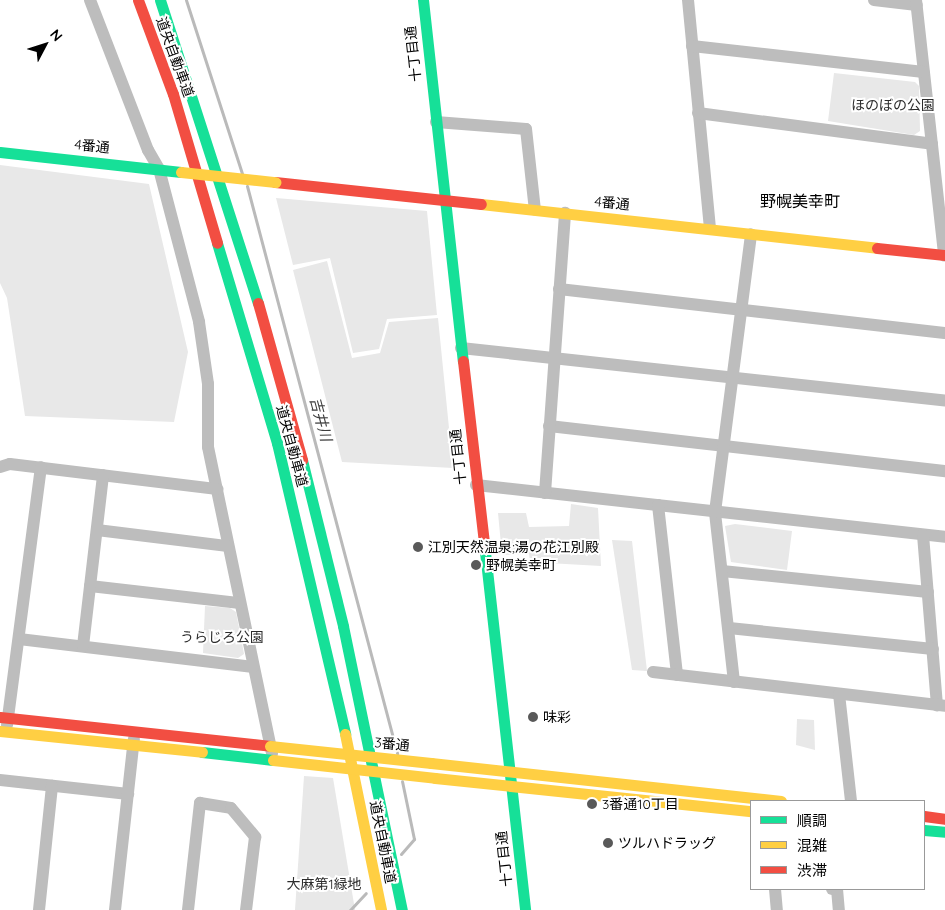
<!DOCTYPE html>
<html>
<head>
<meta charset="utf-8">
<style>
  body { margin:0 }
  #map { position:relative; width:945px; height:910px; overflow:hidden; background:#fff; font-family:Quicksand,"Noto Sans JP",sans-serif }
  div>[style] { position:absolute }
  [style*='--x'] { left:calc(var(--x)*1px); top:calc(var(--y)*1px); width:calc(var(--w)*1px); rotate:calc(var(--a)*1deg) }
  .green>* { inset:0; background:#e8e8e8 }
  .stream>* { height:3px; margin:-1.5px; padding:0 1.5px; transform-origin:1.5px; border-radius:1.5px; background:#bababa }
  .street>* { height:12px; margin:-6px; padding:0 6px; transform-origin:6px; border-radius:6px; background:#bdbdbd }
  .fast>* { height:11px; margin:-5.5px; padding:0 5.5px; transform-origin:5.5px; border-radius:5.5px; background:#16e098 }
  .slow>* { height:11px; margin:-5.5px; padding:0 5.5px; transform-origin:5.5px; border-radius:5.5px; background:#ffcf43 }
  .jam>* { height:11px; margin:-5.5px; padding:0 5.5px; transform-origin:5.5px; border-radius:5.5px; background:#f24e42 }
  .slow-bridge>* { height:11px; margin:-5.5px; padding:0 5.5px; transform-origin:5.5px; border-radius:5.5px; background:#ffcf43 }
  .dots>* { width:14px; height:14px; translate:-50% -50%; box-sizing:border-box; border:2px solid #fff; border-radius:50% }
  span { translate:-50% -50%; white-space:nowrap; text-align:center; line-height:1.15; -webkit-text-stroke:4px #fff; paint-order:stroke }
  .street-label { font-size:14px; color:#000 }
  .park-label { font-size:14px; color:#2c2c2c }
  .poi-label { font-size:14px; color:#000 }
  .left { translate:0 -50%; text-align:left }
  .water-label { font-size:15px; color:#3d3d3d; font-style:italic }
  .quarter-label { font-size:16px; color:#000 }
  .legend { position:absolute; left:750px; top:800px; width:175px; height:90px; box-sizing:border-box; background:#fff; border:1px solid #999; margin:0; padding:6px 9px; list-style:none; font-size:15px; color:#000 }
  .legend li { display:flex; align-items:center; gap:10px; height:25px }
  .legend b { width:25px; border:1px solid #999 }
  .north { position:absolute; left:20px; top:20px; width:50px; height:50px; -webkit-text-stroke:4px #fff; paint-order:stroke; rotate:50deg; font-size:14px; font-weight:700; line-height:20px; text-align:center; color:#000 }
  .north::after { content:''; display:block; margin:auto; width:18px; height:22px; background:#000; clip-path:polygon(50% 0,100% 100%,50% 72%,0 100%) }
</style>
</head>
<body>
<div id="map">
  <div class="green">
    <div style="clip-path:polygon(834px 73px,915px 82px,919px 86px,920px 131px,914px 135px,828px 121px)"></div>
    <div style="clip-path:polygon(0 165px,149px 184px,188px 352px,174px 422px,25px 416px,7px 298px,0 283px)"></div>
    <div style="clip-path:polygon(276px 198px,427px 211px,437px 315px,387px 319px,379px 349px,353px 353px,330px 258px,293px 265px)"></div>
    <div style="clip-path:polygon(327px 261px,352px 358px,380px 353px,389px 322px,438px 318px,453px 468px,342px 462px,293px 270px)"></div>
    <div style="clip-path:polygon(571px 504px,598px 508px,601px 566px,530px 562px,529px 554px,502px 555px,498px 513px,526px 513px,529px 527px,569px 526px)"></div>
    <div style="clip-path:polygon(735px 524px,792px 531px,787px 570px,731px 562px,725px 526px)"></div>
    <div style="clip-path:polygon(612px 540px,632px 541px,647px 671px,632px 670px)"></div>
    <div style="clip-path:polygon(205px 606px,230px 608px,236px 612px,244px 654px,238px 658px,203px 653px)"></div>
    <div style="clip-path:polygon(797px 719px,814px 720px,815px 750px,796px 745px)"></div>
    <div style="clip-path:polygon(304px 776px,333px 778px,355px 910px,295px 910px)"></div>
  </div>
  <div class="stream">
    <div style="--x:186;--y:0;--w:182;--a:72.1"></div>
    <div style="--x:247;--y:186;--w:587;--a:75.18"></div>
    <div style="--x:401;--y:854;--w:20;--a:-49"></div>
    <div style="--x:414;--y:839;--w:59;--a:-101.7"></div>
    <div style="--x:350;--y:910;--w:23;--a:-47"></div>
  </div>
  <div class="street">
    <div style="--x:90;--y:0;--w:161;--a:68.9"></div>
    <div style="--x:148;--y:150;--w:22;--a:60"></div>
    <div style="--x:159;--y:169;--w:158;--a:75.3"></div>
    <div style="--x:199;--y:322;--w:63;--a:81.7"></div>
    <div style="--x:208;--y:384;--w:63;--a:90"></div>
    <div style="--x:208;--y:447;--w:313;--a:78.2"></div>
    <div style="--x:688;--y:0;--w:230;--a:84.5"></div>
    <div style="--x:874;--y:0;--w:43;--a:6.6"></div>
    <div style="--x:916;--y:0;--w:257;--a:83.7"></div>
    <div style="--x:692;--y:46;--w:233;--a:6.4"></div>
    <div style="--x:698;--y:113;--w:236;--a:7.5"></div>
    <div style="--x:436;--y:122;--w:90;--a:4.4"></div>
    <div style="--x:526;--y:129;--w:81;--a:83.7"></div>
    <div style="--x:559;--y:289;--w:388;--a:6.5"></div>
    <div style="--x:461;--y:348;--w:487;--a:6.2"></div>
    <div style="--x:549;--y:426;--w:399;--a:6.5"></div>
    <div style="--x:0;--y:467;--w:10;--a:-17"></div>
    <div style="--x:10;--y:464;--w:209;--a:6.9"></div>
    <div style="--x:476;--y:485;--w:472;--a:6.3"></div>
    <div style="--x:545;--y:493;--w:281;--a:-85.9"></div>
    <div style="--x:658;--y:505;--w:171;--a:83.6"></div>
    <div style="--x:97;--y:530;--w:132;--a:7"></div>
    <div style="--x:923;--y:535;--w:171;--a:85.3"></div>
    <div style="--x:722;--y:571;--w:207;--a:5.8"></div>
    <div style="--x:90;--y:586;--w:151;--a:6.5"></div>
    <div style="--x:729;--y:628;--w:205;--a:5.9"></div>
    <div style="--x:19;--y:639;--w:236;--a:6.8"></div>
    <div style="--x:83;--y:646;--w:172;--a:-83.3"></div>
    <div style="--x:653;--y:672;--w:294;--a:6.6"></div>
    <div style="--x:734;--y:682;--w:171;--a:-96.4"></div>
    <div style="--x:715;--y:512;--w:280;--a:-82.6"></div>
    <div style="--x:839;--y:694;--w:108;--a:83.6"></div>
    <div style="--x:7;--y:725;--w:260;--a:-82.5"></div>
    <div style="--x:0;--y:780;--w:129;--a:6.2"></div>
    <div style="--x:775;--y:889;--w:21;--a:85"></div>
    <div style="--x:832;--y:889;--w:5;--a:0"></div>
    <div style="--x:837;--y:889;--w:21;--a:85"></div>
    <div style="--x:39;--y:910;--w:125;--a:-84"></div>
    <div style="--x:115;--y:910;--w:172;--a:-83.7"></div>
    <div style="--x:188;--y:910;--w:108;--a:-83.6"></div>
    <div style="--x:200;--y:803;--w:31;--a:9"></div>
    <div style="--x:231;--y:808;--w:38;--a:50"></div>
    <div style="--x:255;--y:837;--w:74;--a:97"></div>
  </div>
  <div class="fast">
    <div style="--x:160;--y:0;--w:318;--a:72.1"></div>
    <div style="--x:423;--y:0;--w:363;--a:83.7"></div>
    <div style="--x:0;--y:152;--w:182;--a:6.3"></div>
    <div style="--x:217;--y:243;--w:209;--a:73.3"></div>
    <div style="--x:277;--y:443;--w:299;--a:76.8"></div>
    <div style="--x:302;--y:460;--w:171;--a:76.1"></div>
    <div style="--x:343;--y:626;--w:290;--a:78.3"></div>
    <div style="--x:484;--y:543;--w:369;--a:83.6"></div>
    <div style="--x:202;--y:752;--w:71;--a:6.4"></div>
    <div style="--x:924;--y:830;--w:21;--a:5"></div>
  </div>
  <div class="slow">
    <div style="--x:481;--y:204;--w:398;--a:6.3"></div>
    <div style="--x:0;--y:731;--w:203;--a:5.9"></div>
    <div style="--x:345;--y:734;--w:180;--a:78.4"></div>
    <div style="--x:431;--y:763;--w:352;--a:6.2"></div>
    <div style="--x:435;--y:778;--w:318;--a:6"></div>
  </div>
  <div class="jam">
    <div style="--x:138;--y:0;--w:100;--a:69.6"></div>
    <div style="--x:173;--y:94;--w:155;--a:73.5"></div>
    <div style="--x:275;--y:182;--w:207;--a:6.1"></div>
    <div style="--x:877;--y:248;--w:68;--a:5.9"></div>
    <div style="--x:258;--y:303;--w:163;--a:74.3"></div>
    <div style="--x:463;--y:361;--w:183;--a:83.4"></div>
    <div style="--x:0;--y:717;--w:272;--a:6.1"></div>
    <div style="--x:924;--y:816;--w:21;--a:8"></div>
  </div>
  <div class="slow-bridge">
    <div style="--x:181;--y:172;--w:95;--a:6.1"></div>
    <div style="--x:270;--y:746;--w:162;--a:6"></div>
    <div style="--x:273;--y:760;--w:163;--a:6.3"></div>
  </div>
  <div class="dots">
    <div style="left:418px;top:547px;background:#595959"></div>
    <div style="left:476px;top:565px;background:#595959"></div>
    <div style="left:533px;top:717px;background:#595959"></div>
    <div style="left:592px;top:804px;background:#595959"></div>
    <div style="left:608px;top:843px;background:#595959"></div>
  </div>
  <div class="street-label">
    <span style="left:413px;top:54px;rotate:-96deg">十丁目通</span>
    <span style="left:175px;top:57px;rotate:70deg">道央自動車道</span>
    <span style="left:92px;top:146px;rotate:6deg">4番通</span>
    <span style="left:612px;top:203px;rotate:6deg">4番通</span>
    <span style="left:292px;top:446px;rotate:75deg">道央自動車道</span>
    <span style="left:458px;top:457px;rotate:-96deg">十丁目通</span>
    <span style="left:392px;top:744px;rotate:6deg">3番通</span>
    <span style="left:383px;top:842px;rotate:79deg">道央自動車道</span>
    <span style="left:504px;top:859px;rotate:-96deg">十丁目通</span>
  </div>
  <div class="park-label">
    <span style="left:893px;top:105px">ほのぼの公園</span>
    <span style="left:222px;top:637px">うらじろ公園</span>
    <span style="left:324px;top:884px">大麻第1緑地</span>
  </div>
  <div class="poi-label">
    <span class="left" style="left:428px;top:547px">江別天然温泉;湯の花江別殿</span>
    <span class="left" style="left:486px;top:565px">野幌美幸町</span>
    <span class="left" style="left:543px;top:717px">味彩</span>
    <span class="left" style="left:602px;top:804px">3番通10丁目</span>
    <span class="left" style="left:618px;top:843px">ツルハドラッグ</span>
  </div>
  <div class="water-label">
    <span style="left:321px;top:419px;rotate:75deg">吉井川</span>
  </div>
  <div class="quarter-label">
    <span style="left:800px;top:201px">野幌美幸町</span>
  </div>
  <ul class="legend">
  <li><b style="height:6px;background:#16e098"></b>順調</li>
  <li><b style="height:6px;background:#ffcf43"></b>混雑</li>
  <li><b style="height:6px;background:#f24e42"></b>渋滞</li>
  </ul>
  <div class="north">N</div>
</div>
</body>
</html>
